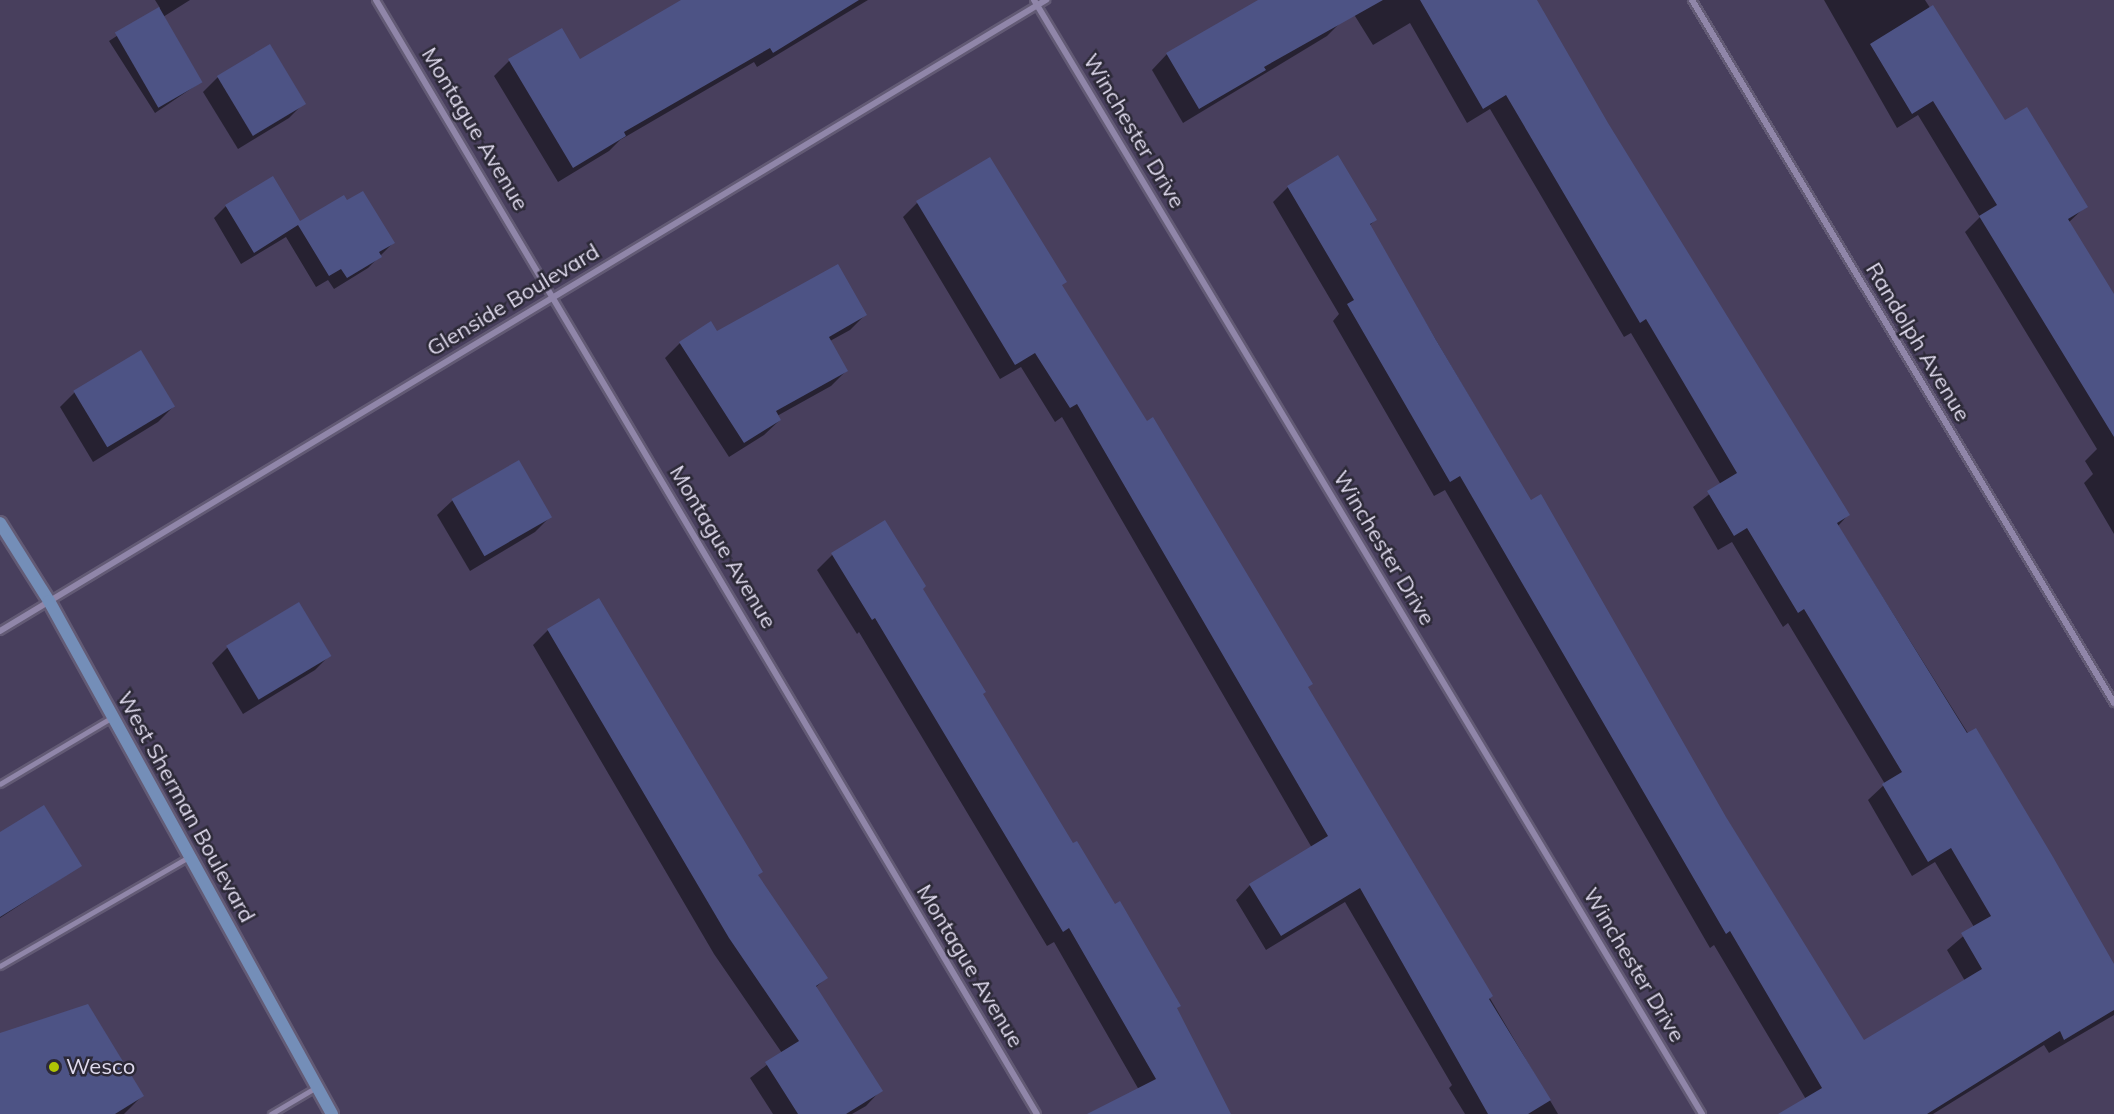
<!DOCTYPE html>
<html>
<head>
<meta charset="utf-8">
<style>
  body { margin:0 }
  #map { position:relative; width:2114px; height:1114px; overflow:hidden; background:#483f5d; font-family:Mulish,sans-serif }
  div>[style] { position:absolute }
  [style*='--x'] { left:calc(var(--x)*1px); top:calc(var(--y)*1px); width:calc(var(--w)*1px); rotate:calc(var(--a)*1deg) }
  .shadow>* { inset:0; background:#0007 }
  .building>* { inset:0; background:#4d5385; transform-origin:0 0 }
  .roads { filter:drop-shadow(2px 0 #635b75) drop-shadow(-2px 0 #635b75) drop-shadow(0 2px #635b75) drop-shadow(0 -2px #635b75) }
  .lane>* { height:4.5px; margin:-2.25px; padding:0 2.25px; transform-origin:2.25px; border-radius:2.25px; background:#9086a9 }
  .street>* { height:6px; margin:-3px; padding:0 3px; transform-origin:3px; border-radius:3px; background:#9086a9 }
  .secondary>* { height:12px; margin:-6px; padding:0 6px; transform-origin:6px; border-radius:6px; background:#748eb8 }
  .dots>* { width:16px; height:16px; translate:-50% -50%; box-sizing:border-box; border:3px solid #2c2937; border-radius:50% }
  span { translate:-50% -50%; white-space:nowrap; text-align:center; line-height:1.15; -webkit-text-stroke:5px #2c2937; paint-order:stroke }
  .street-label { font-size:22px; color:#dfdaed }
  .poi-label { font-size:22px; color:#dfdaed }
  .left { translate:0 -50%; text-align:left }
</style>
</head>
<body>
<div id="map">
  <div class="shadow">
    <div style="clip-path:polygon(155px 0,190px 0,163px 17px,201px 82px,155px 113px,109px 41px,160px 8px)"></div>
    <div style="clip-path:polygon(731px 0,868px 0,757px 67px,754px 62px,620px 140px,609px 151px,558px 182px,494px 76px,509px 61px,580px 61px)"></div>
    <div style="clip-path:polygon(1263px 0,1331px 0,1342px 21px,1327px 36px,1183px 123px,1152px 70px,1167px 54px)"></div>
    <div style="clip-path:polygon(1345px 0,1535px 0,1606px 124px,1848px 515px,1838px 526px,2114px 966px,2114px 1015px,2049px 1053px,2044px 1045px,1933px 1114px,1801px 1114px,1807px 1101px,1714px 945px,1710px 948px,1445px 490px,1434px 496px,1333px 321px,1339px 314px,1273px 202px,1288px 187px,1338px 157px,1375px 220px,1369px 226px,1531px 502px,1864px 1042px,1965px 981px,1947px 950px,1974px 927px,1935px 862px,1912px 876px,1868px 800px,1885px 784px,1788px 623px,1783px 627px,1732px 542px,1718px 550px,1693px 507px,1721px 485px,1631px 333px,1624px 337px,1490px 109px,1467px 123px,1410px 23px,1373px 45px)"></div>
    <div style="clip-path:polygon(1824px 0,1925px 0,2004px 122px,2086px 206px,2068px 223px,2114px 297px,2114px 534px,2084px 483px,2093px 474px,2085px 461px,2097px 449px,1965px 232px,1980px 217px,1918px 115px,1897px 128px)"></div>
    <div style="clip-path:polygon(218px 77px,304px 103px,289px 118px,238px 149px,203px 92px)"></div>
    <div style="clip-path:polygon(917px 203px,1061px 286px,1307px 687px,1558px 1114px,1465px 1114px,1449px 1088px,1452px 1085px,1345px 902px,1266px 950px,1236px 900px,1250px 885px,1312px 848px,1062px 417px,1055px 422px,1021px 367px,1000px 379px,903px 217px)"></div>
    <div style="clip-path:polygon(226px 206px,300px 223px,393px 243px,368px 268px,334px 289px,328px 280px,316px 287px,286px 237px,241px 264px,214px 218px)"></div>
    <div style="clip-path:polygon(865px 315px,850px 330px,830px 341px,846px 371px,831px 386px,777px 416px,780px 420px,764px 435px,729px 457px,665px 358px,680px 343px,717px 333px)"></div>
    <div style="clip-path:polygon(75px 392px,173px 407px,158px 422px,93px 462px,60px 407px)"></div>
    <div style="clip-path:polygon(518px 462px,550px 517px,535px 532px,470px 571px,437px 515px,453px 500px)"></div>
    <div style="clip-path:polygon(884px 522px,981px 695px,1229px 1114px,1120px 1114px,1139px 1090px,1054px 942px,1047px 946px,859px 632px,857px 634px,817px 570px,832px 555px)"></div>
    <div style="clip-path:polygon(299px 604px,330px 655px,315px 670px,243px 714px,212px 663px,227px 648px)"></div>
    <div style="clip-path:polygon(548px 630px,757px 876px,826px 978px,815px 988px,881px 1090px,866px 1106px,852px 1114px,773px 1114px,750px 1078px,782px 1053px,714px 954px,533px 645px)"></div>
    <div style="clip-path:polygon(0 834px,80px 866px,0 918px)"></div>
    <div style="clip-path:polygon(0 1034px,142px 1096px,124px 1114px,0 1114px)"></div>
  </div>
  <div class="building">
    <div style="clip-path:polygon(681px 0,859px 0,773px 53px,770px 48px,624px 132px,626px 136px,573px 168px,508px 59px,562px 28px,580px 59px)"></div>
    <div style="clip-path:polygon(1258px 0,1383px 0,1264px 67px,1266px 70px,1199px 109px,1166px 53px)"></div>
    <div style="clip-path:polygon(1420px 0,1537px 0,1608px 123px,1850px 515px,1837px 523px,1967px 733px,1976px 728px,2053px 857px,2114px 964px,2114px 1010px,2064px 1040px,2060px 1031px,1927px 1114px,1778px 1114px,1822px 1088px,1730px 931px,1726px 934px,1460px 476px,1450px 482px,1347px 304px,1354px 300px,1287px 186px,1338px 155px,1377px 220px,1370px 224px,1436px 340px,1531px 500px,1541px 494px,1726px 817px,1864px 1040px,1982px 969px,1961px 933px,1991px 916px,1951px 848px,1928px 862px,1882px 784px,1902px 772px,1804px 609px,1798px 613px,1747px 528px,1734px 536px,1707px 491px,1737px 473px,1646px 319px,1640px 323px,1506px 95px,1483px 109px)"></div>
    <div style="clip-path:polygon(1933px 5px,2005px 120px,2027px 107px,2088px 207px,2068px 219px,2114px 294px,2114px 437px,1979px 216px,1997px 205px,1933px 101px,1912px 114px,1870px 44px)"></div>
    <div style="left:159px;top:7px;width:87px;height:51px;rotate:60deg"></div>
    <div style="left:270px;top:44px;width:70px;height:62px;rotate:59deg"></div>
    <div style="clip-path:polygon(990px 157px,1067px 282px,1062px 285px,1147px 421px,1153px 417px,1313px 684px,1308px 687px,1493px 996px,1489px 999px,1551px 1100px,1528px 1114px,1488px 1114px,1360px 888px,1281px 936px,1249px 884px,1328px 836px,1077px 404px,1070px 408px,1035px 353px,1015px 365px,916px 201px)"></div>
    <div style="clip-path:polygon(273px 176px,300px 221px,344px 195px,347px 200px,363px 191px,395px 243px,379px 252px,382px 257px,347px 278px,341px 269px,329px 276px,298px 225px,254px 253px,225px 205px)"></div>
    <div style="clip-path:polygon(838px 264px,867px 315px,829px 337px,848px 371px,776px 411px,781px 420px,744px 443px,679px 342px,711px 321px,717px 331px)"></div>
    <div style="left:141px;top:350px;width:66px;height:79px;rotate:59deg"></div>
    <div style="left:519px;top:460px;width:66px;height:78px;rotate:60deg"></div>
    <div style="clip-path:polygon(885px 520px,926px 586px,923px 589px,986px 692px,983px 694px,1073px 843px,1077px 841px,1115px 904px,1120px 901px,1181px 1006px,1177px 1008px,1231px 1114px,1087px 1114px,1156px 1079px,1069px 928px,1063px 932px,875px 618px,872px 620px,831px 553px)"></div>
    <div style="clip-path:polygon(599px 598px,763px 872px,758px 875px,828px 978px,816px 986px,883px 1091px,846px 1114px,798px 1114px,765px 1062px,799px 1041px,729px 938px,547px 629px)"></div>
    <div style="left:299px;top:602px;width:63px;height:85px;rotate:59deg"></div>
    <div style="clip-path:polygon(44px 805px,82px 866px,0 917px,0 832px)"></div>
    <div style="clip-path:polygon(88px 1004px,144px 1096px,115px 1114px,0 1114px,0 1033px)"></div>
  </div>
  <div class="roads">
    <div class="lane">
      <div style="--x:0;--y:784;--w:129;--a:-30.7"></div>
      <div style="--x:0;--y:966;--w:218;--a:-30"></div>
      <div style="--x:271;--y:1114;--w:51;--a:-30.6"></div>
    </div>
    <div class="street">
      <div style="--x:376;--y:0;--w:1295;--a:59.32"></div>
      <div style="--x:1034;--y:0;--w:1299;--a:59.05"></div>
      <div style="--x:1692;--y:0;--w:820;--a:59.02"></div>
      <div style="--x:0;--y:631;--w:1222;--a:-31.1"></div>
    </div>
    <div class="secondary">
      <div style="--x:0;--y:523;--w:92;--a:57.9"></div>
      <div style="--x:49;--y:601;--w:586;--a:61.12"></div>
    </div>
  </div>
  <div class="dots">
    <div style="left:54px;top:1067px;background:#afc505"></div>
  </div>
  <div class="street-label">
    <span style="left:475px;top:129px;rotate:59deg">Montague Avenue</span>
    <span style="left:1134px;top:131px;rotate:59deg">Winchester Drive</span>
    <span style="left:513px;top:300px;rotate:-31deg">Glenside Boulevard</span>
    <span style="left:1918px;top:342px;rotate:59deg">Randolph Avenue</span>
    <span style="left:723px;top:547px;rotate:59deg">Montague Avenue</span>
    <span style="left:1384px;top:548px;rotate:59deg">Winchester Drive</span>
    <span style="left:186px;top:807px;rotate:61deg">West Sherman Boulevard</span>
    <span style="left:1634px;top:965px;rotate:59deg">Winchester Drive</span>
    <span style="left:970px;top:966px;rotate:59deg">Montague Avenue</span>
  </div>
  <div class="poi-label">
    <span class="left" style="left:66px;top:1067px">Wesco</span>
  </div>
</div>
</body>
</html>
